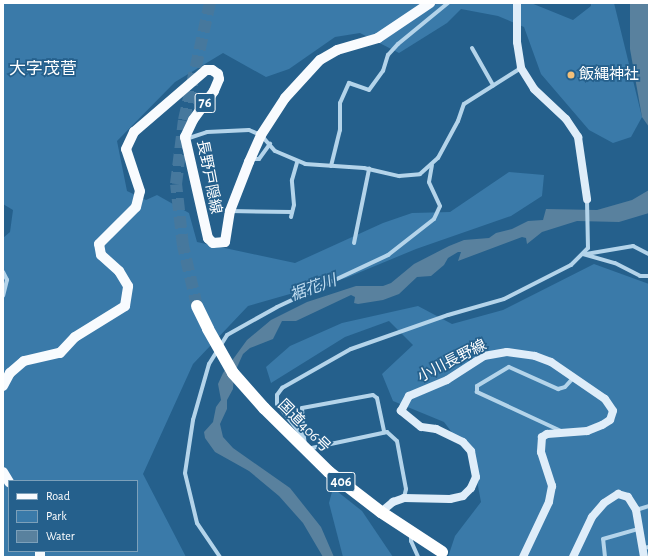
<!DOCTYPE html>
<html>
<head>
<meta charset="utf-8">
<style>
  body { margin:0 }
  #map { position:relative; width:652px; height:560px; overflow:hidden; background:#25608c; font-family:"Alegreya Sans","Noto Sans JP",sans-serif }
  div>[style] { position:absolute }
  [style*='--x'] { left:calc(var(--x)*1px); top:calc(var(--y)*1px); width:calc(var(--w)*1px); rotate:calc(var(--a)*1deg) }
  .green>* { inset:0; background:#3a7aa9 }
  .water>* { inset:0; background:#59819e }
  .highway-tunnel>* { height:12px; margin-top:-6px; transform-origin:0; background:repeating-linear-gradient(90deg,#46789d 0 12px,transparent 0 18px) }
  .street>* { height:4px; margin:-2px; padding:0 2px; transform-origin:2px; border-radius:2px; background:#b4d4ea }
  .secondary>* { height:8px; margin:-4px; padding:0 4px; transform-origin:4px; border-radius:4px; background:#dfedf9 }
  .primary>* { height:10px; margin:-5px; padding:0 5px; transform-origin:5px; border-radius:5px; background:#f8fbfe }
  .highway>* { height:12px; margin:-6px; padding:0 6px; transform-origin:6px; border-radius:6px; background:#fff }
  .highway-bridge>* { height:12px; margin:-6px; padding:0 6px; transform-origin:6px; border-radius:6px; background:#fff }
  .dots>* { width:11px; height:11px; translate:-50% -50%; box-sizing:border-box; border:2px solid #25608c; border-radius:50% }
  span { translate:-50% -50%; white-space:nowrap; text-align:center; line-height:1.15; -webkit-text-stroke:3.5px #25608c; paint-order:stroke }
  .shield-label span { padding:1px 3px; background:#25608c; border:1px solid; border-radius:3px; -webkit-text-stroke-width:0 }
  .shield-label { font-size:14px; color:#fff; font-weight:700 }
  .poi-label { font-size:15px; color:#fff }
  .left { translate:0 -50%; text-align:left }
  .street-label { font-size:15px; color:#fff }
  .water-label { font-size:16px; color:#c0ddf1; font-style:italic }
  .quarter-label { font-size:17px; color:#fff }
  .frame { position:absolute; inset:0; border:4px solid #fff; pointer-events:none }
  .legend { position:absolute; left:8px; top:480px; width:130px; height:72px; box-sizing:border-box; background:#25608c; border:1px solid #7ca0ba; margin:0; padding:5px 7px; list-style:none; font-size:12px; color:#fff }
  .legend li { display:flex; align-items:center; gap:8px; height:20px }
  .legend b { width:20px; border:1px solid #7ca0ba }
</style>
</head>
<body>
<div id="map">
  <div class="green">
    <div style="clip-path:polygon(evenodd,3px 3px,531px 3px,573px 20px,591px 6px,591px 3px,614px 3px,642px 117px,631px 137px,613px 143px,589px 130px,541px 74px,524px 27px,498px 16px,461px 9px,447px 23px,399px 53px,360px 33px,335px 37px,289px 69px,266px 77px,223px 53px,175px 82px,117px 141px,127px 191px,146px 200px,157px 195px,189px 213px,197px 242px,295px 263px,383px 223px,412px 213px,450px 212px,509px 172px,544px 175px,542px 196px,511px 216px,416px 249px,346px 278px,248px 306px,193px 364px,143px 474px,186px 557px,3px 557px,3px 238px,10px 232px,13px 210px,3px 204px,3px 3px,9px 481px,137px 481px,137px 551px,9px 551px,9px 481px)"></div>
    <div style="clip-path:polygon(594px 264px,649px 284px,649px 557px,448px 557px,455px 536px,481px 502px,473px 460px,444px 422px,393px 401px,382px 374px,413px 345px,389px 321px,345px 337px,271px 383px,266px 367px,290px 346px,342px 323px,418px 306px,452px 324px,503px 310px)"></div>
    <div style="clip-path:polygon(333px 488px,362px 511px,393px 557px,343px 557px,329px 503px)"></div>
  </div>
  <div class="water">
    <div style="clip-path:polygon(630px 3px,649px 3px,649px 127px,642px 117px,630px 49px)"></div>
    <div style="clip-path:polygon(649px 190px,649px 213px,619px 222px,577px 221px,542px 232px,527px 244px,526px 238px,522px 237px,458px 261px,461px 252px,458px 252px,448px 258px,444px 265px,431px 276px,417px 277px,399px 294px,383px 300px,358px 304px,354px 303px,355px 297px,351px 295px,296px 321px,282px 321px,273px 339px,250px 348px,243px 354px,234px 374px,233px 389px,227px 400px,227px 409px,220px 424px,223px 437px,233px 448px,290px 488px,321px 527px,334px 557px,323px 557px,303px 523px,279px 496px,249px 471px,215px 452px,205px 438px,204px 432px,213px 422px,216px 407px,221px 400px,218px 384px,223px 373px,247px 340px,271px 320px,307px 302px,356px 286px,383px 286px,391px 283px,414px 264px,449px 246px,464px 240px,489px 238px,496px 233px,512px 229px,528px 221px,543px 220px,546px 209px,597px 210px,632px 200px)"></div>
  </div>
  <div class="highway-tunnel">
    <div style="--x:197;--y:306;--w:62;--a:-103.1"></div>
    <div style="--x:183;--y:246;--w:62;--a:-96.4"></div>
    <div style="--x:176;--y:184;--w:64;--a:-82.9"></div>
    <div style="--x:184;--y:120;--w:120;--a:-77.5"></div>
  </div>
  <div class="street">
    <div style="--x:472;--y:48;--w:43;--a:60.4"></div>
    <div style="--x:186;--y:139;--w:22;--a:-18"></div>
    <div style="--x:207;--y:132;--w:42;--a:-2.7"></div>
    <div style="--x:249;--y:130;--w:13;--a:23"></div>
    <div style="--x:261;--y:135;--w:21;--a:49"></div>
    <div style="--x:275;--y:151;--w:33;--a:23"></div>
    <div style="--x:305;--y:164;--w:59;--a:3.9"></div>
    <div style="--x:364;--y:168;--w:36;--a:13"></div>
    <div style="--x:399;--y:176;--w:21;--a:-5"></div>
    <div style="--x:420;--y:174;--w:24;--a:-42"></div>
    <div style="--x:438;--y:158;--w:42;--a:-61.6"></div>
    <div style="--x:458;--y:121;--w:18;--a:-71"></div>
    <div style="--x:464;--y:104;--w:67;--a:-32.3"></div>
    <div style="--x:250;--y:159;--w:9;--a:0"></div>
    <div style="--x:259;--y:159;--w:19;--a:-54"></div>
    <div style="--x:331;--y:166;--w:37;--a:-76"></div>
    <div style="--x:340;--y:130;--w:27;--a:-90"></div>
    <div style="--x:340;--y:103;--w:22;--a:-66"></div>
    <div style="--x:349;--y:83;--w:21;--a:19"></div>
    <div style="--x:369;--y:90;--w:24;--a:-54"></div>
    <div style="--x:383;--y:71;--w:17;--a:-73"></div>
    <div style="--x:388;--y:55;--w:15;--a:-48"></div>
    <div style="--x:398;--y:44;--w:65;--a:-39.4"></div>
    <div style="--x:230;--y:211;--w:62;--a:0.9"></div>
    <div style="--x:291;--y:217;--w:12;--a:-76"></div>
    <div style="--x:294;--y:205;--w:25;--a:-95"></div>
    <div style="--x:292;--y:180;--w:19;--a:-74"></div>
    <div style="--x:354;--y:243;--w:76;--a:-78.5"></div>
    <div style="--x:583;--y:254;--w:33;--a:16"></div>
    <div style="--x:615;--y:263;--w:28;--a:27"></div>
    <div style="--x:640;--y:276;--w:9;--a:0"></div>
    <div style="--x:586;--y:254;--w:48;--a:-9.7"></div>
    <div style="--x:633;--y:246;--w:18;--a:27"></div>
    <div style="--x:3;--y:272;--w:9;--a:63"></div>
    <div style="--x:7;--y:280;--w:16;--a:104"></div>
    <div style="--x:561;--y:431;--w:93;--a:-155.1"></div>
    <div style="--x:477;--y:392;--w:6;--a:-90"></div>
    <div style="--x:477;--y:386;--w:37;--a:-31"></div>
    <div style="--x:509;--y:367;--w:54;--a:24.2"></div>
    <div style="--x:558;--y:389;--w:7;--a:-16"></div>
    <div style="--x:565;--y:387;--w:12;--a:-48"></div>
    <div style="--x:304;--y:437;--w:29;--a:-94"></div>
    <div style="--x:302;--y:408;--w:72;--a:-10.4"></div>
    <div style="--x:373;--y:395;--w:5;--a:37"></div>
    <div style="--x:377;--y:398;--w:35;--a:78"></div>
    <div style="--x:305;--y:445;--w:7;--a:-98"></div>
    <div style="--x:304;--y:438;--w:43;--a:-128.5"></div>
    <div style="--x:277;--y:404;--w:9;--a:-90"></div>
    <div style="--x:277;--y:395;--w:9;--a:-54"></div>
    <div style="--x:282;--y:388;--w:79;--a:-29.5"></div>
    <div style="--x:351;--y:349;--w:103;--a:-19.3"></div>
    <div style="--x:448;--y:315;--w:58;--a:-15.9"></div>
    <div style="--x:504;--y:299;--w:75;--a:-26.9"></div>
    <div style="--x:571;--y:265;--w:24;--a:-45"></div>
    <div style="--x:588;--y:248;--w:49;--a:-91.2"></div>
    <div style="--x:307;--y:449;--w:82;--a:-12"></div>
    <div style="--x:387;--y:432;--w:13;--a:42"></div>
    <div style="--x:397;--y:441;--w:49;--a:79.4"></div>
    <div style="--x:406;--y:489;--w:9;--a:103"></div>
    <div style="--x:636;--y:510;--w:14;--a:-17"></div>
    <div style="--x:411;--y:535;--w:6;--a:90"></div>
    <div style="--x:411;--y:541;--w:17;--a:66"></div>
    <div style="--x:643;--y:548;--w:6;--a:-9"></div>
    <div style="--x:220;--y:557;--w:41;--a:-124.1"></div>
    <div style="--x:197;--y:523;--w:51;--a:-103.5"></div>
    <div style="--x:185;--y:473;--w:54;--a:-81.4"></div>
    <div style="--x:193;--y:420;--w:58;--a:-74.1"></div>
    <div style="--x:209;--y:364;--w:34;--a:-58"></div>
    <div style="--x:227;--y:335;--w:57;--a:-29.2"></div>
    <div style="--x:277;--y:307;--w:123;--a:-25.1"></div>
    <div style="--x:388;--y:255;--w:58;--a:-38"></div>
    <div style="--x:434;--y:219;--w:14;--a:-65"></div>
    <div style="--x:440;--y:206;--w:26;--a:-115"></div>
    <div style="--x:429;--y:182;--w:17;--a:-80"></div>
    <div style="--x:605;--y:557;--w:18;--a:-96"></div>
    <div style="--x:603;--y:539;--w:37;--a:-16"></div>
  </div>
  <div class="secondary">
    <div style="--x:517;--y:3;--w:39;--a:90"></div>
    <div style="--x:517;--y:42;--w:26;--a:81"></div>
    <div style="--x:521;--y:68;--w:25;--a:58"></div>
    <div style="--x:534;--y:89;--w:44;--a:43.2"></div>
    <div style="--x:566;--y:119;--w:22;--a:56"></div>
    <div style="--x:578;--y:137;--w:63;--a:81.7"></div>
    <div style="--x:381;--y:512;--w:16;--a:-40"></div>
    <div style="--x:393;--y:502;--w:12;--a:-20"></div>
    <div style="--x:404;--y:498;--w:46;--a:1.2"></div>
    <div style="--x:450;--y:499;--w:13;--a:-13"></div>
    <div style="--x:463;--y:496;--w:11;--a:-45"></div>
    <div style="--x:471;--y:488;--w:12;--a:-66"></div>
    <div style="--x:476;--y:477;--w:26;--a:-101"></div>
    <div style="--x:471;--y:451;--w:12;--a:-132"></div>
    <div style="--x:463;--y:442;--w:30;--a:-154"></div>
    <div style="--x:436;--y:429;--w:15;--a:-172"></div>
    <div style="--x:421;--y:427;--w:26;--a:-141"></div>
    <div style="--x:401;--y:411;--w:17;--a:-62"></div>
    <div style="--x:409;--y:396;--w:41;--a:-22.8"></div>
    <div style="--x:447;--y:380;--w:44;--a:-33"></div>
    <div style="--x:484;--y:356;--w:23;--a:-10"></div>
    <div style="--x:507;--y:352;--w:28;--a:8"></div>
    <div style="--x:535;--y:356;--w:17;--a:21"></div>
    <div style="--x:551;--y:362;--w:65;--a:34.4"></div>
    <div style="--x:605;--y:399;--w:14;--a:56"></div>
    <div style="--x:613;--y:411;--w:9;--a:108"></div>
    <div style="--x:610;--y:420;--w:9;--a:148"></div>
    <div style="--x:602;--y:425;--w:16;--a:158"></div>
    <div style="--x:587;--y:431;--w:40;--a:175.7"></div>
    <div style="--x:547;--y:434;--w:6;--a:149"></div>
    <div style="--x:542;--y:437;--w:15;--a:94"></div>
    <div style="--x:541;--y:452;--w:36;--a:72"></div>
    <div style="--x:552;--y:486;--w:16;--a:101"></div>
    <div style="--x:549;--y:502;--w:61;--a:115.3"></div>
    <div style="--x:573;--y:557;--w:44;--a:-64.6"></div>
    <div style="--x:592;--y:517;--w:18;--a:-49"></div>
    <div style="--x:604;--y:503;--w:17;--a:-33"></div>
    <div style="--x:618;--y:494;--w:10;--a:17"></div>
    <div style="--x:628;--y:497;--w:15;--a:58"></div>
    <div style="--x:636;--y:510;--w:48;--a:80.3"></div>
  </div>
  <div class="primary">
    <div style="--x:3;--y:386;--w:15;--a:-62"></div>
    <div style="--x:10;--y:373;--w:18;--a:-41"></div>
    <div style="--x:24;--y:361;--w:37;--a:-13"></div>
    <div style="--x:60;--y:353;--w:22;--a:-47"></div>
    <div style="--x:75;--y:337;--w:59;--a:-31.8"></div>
    <div style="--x:125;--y:306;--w:20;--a:-81"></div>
    <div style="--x:128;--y:286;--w:17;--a:-121"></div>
    <div style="--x:119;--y:271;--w:24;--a:-138"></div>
    <div style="--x:101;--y:255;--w:11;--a:-100"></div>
    <div style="--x:99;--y:244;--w:52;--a:-45"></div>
    <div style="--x:136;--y:207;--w:16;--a:-76"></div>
    <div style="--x:140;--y:191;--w:44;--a:-108.4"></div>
    <div style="--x:126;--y:149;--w:19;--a:-65"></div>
    <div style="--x:134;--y:132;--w:95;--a:-40.7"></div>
    <div style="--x:206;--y:70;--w:6;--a:0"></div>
    <div style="--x:212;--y:70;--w:7;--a:34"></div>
    <div style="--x:218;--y:74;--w:5;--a:79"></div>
    <div style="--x:219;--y:79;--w:13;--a:113"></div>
    <div style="--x:214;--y:91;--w:36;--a:126"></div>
    <div style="--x:193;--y:120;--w:19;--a:115"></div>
    <div style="--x:185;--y:137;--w:104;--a:77.2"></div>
    <div style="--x:208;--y:238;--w:7;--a:45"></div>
    <div style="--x:213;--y:243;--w:12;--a:-5"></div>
    <div style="--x:225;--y:242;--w:31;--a:-81"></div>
    <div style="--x:230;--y:211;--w:53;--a:-68.8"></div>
    <div style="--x:249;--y:162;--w:30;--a:-66"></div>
    <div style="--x:261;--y:135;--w:44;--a:-57"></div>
    <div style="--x:285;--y:98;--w:52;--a:-47.4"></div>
    <div style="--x:320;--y:60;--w:20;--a:-30"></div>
    <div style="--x:337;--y:50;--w:43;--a:-16.3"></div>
    <div style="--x:378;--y:38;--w:63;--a:-33.9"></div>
    <div style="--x:3;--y:472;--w:12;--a:59"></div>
    <div style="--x:40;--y:551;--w:6;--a:90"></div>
  </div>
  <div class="highway">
    <div style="--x:197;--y:306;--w:25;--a:64"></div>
    <div style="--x:264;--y:408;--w:91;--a:44.6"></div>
    <div style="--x:329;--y:472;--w:66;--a:37.6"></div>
    <div style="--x:381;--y:512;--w:73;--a:33.3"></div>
  </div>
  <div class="highway-bridge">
    <div style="--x:208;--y:329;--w:51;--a:60.4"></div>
    <div style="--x:233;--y:373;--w:47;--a:48.5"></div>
  </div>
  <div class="dots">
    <div style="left:571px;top:75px;background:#f4c079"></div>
  </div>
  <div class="shield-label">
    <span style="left:205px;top:103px">76</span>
    <span style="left:341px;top:482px">406</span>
  </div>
  <div class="poi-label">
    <span class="left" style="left:579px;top:75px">飯縄神社</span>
  </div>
  <div class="street-label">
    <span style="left:209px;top:177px;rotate:79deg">長野戸隠線</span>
    <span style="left:452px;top:361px;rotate:-27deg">小川長野線</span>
    <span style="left:304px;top:426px;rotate:45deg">国道406号</span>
  </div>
  <div class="water-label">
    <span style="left:313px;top:288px;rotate:-20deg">裾花川</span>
  </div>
  <div class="quarter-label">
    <span style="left:43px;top:69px">大字茂菅</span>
  </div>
  <div class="frame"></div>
  <ul class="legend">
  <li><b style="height:5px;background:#f8fbfe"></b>Road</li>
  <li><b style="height:11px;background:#3a7aa9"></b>Park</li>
  <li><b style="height:11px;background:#59819e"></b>Water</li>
  </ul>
</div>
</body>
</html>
